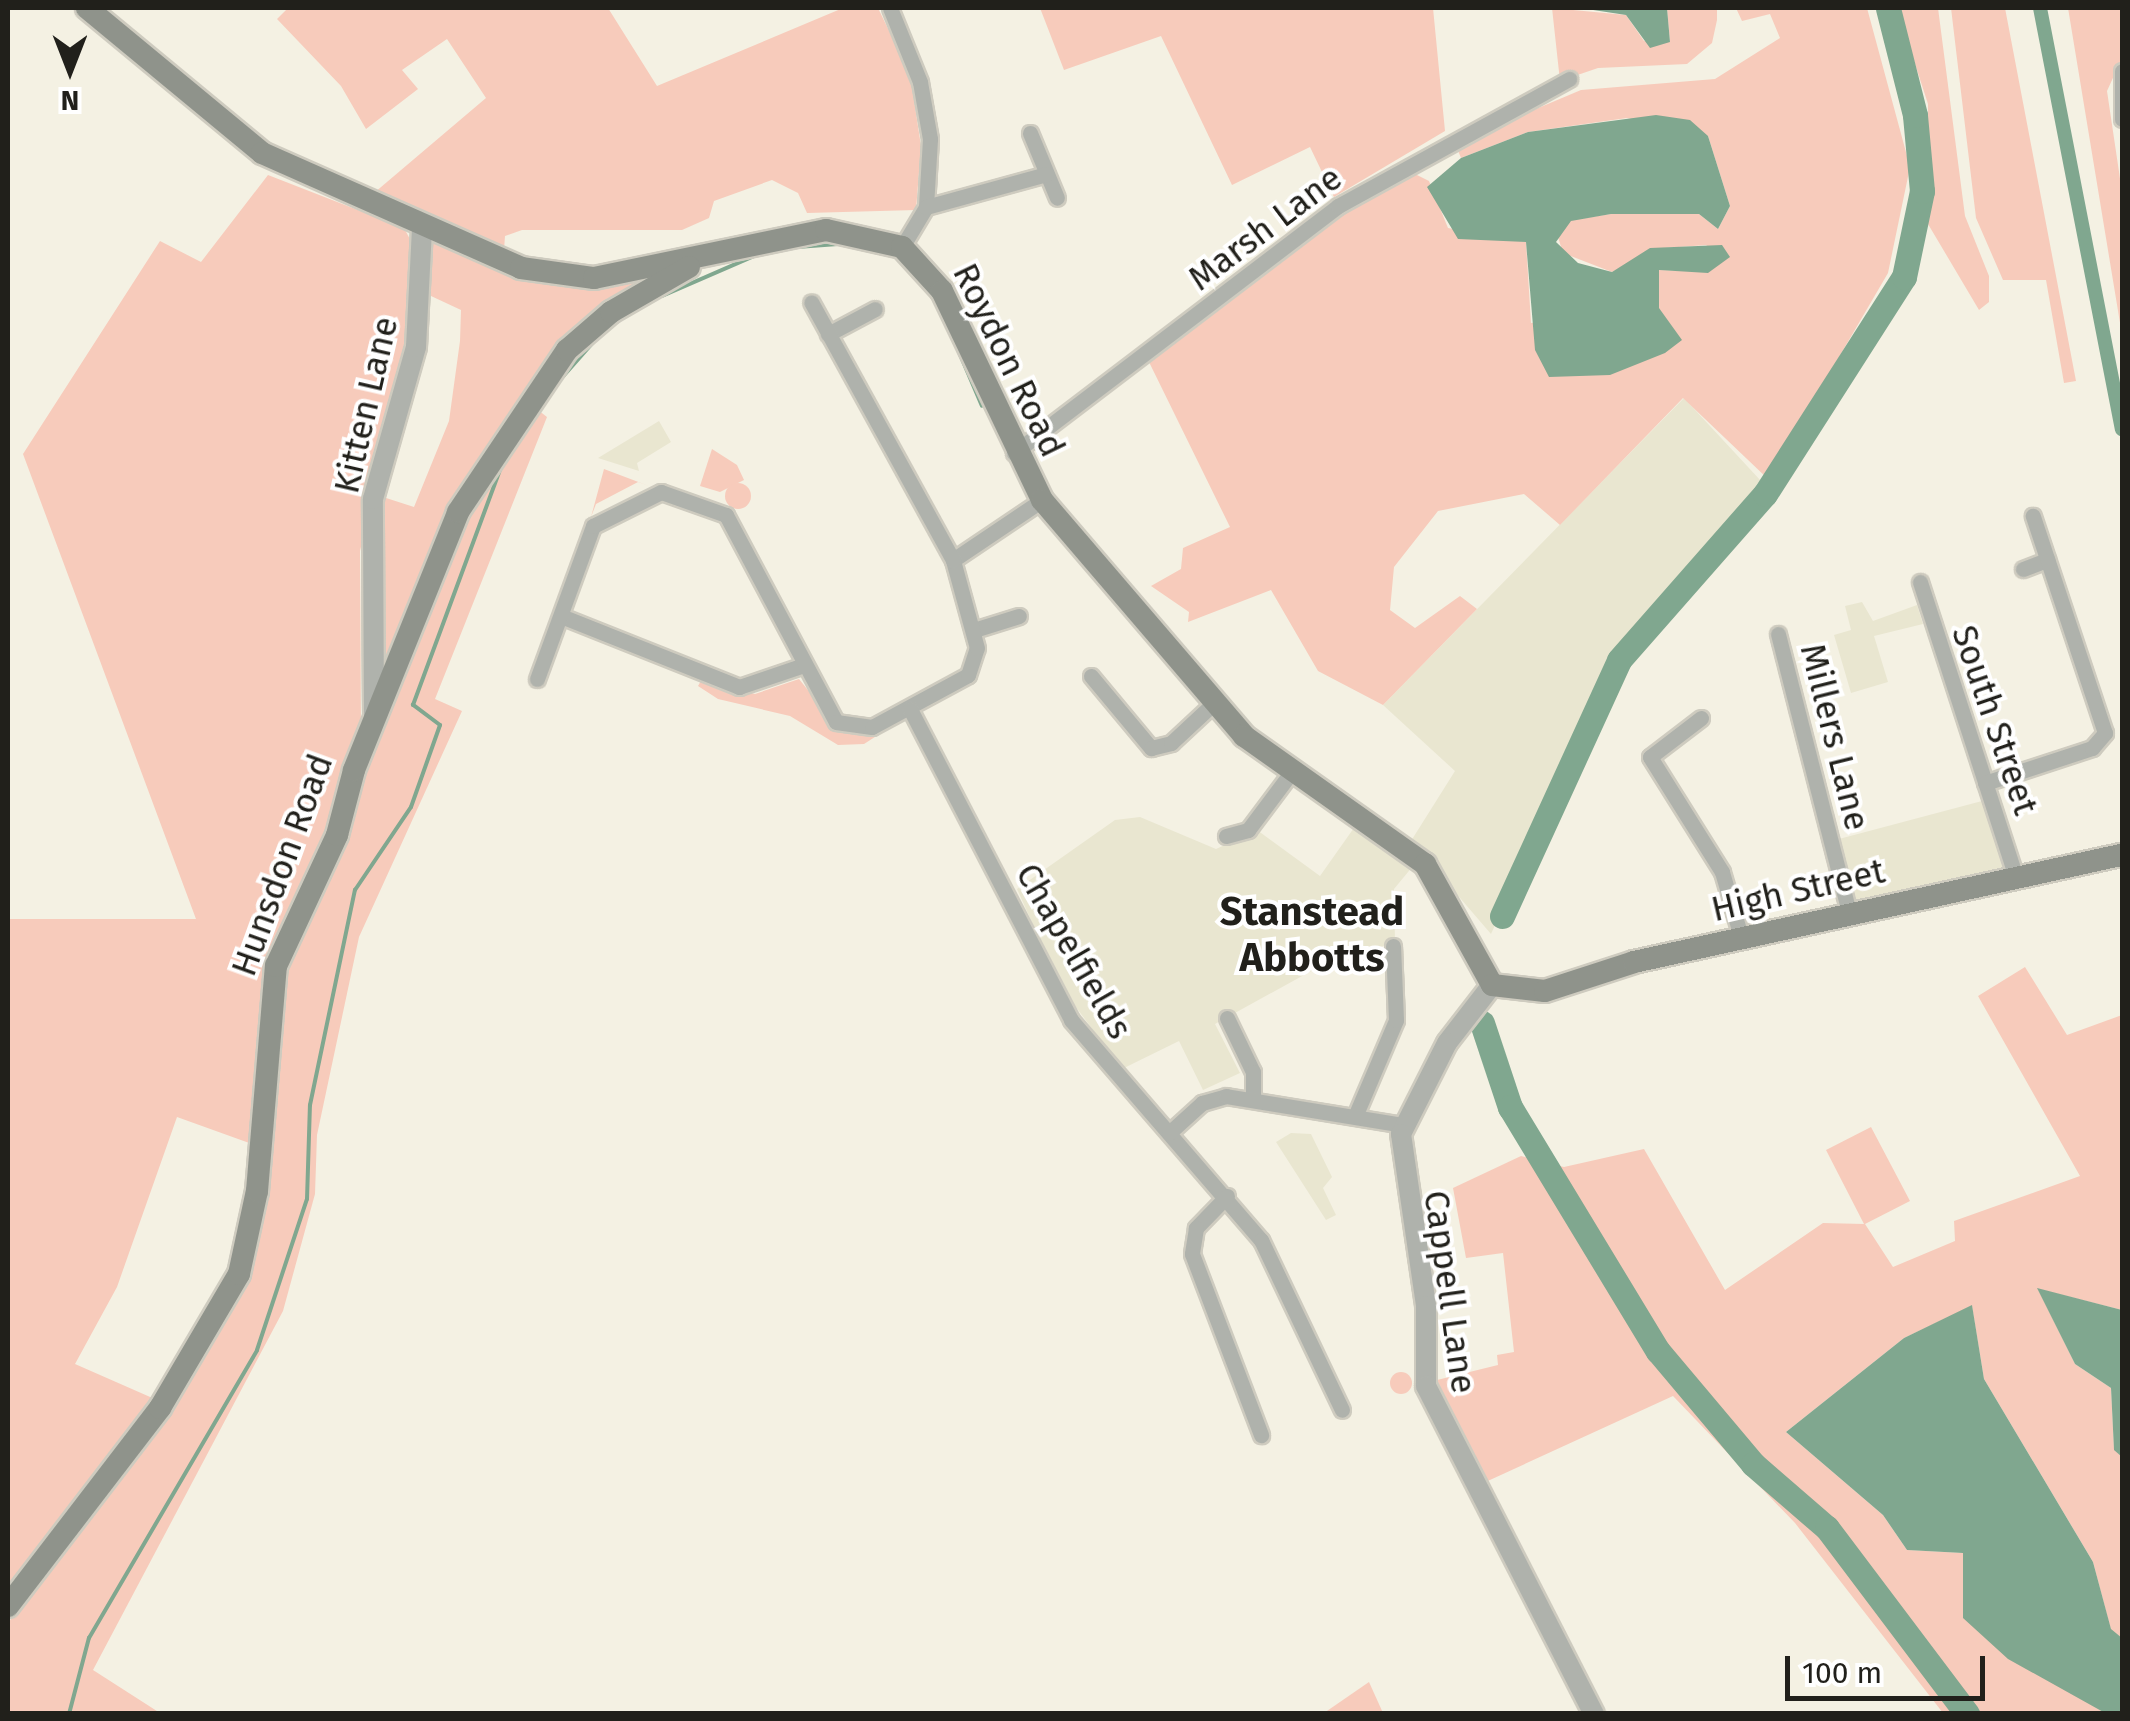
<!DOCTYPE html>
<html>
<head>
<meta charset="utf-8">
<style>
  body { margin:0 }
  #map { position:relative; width:2130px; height:1721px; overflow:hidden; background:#f4f1e3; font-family:"Fira Sans",sans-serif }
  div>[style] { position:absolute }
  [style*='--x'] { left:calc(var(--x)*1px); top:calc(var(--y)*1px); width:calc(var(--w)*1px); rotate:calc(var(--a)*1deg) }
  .built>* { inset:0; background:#e9e6d0 }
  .green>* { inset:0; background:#f7cbbb }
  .round { border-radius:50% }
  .water>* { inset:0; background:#80a78f }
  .stream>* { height:4px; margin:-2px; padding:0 2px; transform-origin:2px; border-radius:2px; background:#80a78f }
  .canal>* { height:14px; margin:-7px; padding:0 7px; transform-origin:7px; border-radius:7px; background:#80a78f }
  .river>* { height:25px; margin:-12.5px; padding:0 12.5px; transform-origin:12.5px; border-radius:12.5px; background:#80a78f }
  .roads { filter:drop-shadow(2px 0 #cecbbf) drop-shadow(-2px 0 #cecbbf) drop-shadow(0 2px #cecbbf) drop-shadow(0 -2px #cecbbf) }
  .minor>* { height:15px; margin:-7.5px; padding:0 7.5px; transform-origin:7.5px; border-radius:7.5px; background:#afb2ac }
  .tertiary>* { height:20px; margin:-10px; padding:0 10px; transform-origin:10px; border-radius:10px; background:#afb2ac }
  .secondary>* { height:22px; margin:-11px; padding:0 11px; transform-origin:11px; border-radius:11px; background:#8f938b }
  span { translate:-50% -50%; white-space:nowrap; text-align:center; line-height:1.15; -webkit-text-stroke:8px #fff; paint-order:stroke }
  .street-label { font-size:35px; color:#21201b }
  .quarter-label { font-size:40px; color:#21201b; font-weight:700 }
  .frame { position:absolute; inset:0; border:10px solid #21201b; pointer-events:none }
  .north { position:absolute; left:20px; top:20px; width:100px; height:100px; -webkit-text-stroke:8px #fff; paint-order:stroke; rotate:180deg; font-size:28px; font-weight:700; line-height:40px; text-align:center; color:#21201b }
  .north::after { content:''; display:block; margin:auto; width:35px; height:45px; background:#21201b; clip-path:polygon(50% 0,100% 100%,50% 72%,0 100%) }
  .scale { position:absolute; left:1785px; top:1656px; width:200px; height:45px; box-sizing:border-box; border:5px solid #21201b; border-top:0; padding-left:12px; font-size:30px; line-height:35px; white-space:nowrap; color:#21201b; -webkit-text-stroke:8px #fff; paint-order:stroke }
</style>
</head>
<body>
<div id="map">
  <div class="built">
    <div style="clip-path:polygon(1684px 398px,1761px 481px,1616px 655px,1491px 934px,1411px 841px,1455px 771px,1383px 705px)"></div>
    <div style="clip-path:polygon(659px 421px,671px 442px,637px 463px,639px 471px,598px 458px)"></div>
    <div style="clip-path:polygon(1862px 602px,1873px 621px,1917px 605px,1923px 624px,1874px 636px,1888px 682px,1851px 693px,1834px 635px,1851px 630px,1845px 606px)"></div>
    <div style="clip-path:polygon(1982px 801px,2005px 870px,1855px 900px,1839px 839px)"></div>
    <div style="clip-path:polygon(1140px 817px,1216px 849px,1257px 830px,1320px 876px,1356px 825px,1413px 866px,1394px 889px,1395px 942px,1313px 970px,1215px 1024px,1240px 1073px,1203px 1090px,1179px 1041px,1122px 1069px,1061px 987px,1017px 889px,1115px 820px)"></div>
    <div style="clip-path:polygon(1291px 1133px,1311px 1134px,1332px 1177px,1323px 1188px,1336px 1215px,1326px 1220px,1276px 1142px)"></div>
  </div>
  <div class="green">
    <div style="clip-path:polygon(288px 8px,608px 8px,657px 86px,843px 8px,878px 8px,910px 74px,921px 146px,916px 210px,807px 213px,798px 193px,772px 180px,714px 201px,709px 218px,682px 230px,522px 230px,505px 236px,504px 250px,374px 193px,486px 98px,447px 39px,402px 70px,418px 89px,366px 129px,341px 86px,277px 19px)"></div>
    <div style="clip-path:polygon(1040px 8px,1433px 8px,1445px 131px,1334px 197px,1310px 147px,1232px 185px,1161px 36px,1064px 70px)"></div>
    <div style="clip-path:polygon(1552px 8px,1626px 15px,1644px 41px,1670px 42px,1667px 8px,1717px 8px,1717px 20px,1712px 43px,1687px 64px,1598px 68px,1560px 81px)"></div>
    <div style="clip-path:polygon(1736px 8px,1867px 8px,1910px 167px,1888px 273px,1768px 479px,1683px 398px,1560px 525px,1524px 494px,1438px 511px,1394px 567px,1390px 610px,1415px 628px,1460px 596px,1477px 609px,1383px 705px,1318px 671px,1271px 590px,1188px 622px,1189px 612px,1151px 586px,1181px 569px,1183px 548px,1230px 527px,1149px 362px,1357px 202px,1413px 173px,1429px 181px,1448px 228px,1526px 242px,1531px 323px,1659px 308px,1659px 270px,1686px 271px,1707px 245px,1664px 248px,1612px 272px,1563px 253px,1557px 234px,1571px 220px,1611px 214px,1699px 214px,1718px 229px,1730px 206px,1708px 136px,1627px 118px,1528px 132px,1461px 158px,1455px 143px,1581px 90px,1715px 79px,1780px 38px,1770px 14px,1742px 21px)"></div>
    <div style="clip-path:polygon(1897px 8px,1938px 8px,1965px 216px,1989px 276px,1989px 302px,1979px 310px,1928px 224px,1928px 104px)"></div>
    <div style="clip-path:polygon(1951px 8px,2005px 8px,2076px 381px,2064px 383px,2046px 280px,2003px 280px,1976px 218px)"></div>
    <div style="clip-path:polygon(2068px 8px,2122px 8px,2122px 58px,2107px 91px,2122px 192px,2122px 335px)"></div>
    <div style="clip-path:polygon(268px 175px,404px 228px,412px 243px,416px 319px,360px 551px,361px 733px,322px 856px,266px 955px,252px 1144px,177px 1117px,117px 1287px,75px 1364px,157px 1400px,8px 1588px,8px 919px,196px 919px,23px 454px,160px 241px,201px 262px)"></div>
    <div style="clip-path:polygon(427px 238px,502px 269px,661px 271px,567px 333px,538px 369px,380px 687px,383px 497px,414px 507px,449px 421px,460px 341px,461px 310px,431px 296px)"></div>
    <div style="clip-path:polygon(538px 410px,547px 417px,435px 699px,462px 711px,359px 937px,317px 1135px,315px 1194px,283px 1311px,93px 1670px,160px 1713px,8px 1714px,8px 1623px,164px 1418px,241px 1293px,267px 1205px,289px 952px,465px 512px)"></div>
    <div style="clip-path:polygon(712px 449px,737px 465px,744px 480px,720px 492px,700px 486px)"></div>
    <div style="clip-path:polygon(604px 469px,649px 486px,638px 482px,596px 504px,591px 517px)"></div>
    <div class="round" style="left:725px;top:483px;width:26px;height:26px"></div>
    <div style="clip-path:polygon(702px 679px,755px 694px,799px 679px,840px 730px,889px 728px,864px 744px,838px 745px,790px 716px,718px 699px,698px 686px)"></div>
    <div style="clip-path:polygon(2025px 967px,2067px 1035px,2122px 1015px,2122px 1310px,2038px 1289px,2075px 1364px,2111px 1388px,2114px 1449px,2122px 1457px,2122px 1638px,2111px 1630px,2093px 1562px,1984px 1379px,1972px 1306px,1904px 1338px,1786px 1432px,1883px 1515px,1907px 1550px,1963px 1553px,2061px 1686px,2105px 1713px,1943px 1713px,1795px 1523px,1673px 1396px,1479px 1485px,1437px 1380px,1498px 1365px,1497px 1355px,1514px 1352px,1503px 1253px,1466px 1258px,1453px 1188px,1521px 1156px,1564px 1167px,1644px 1149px,1725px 1290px,1823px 1223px,1864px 1224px,1826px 1150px,1871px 1127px,1910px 1201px,1865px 1224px,1893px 1267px,1955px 1241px,1954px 1221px,2080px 1176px,1978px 996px)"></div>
    <div class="round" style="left:1390px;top:1372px;width:22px;height:22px"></div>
    <div style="clip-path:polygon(1369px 1682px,1383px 1713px,1324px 1713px)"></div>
  </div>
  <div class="water">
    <div style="clip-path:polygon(1580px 8px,1667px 8px,1670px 42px,1650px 48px,1626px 15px)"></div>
    <div style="clip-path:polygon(1656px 115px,1690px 120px,1708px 136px,1730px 206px,1718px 229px,1699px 214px,1611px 214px,1571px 221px,1556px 242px,1578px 263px,1612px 272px,1650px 248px,1722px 245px,1730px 257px,1708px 273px,1659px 270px,1659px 308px,1682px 340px,1665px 353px,1610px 375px,1549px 377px,1535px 350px,1526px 242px,1458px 239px,1427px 187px,1461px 158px,1528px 132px)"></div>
    <div style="clip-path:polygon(2037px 1288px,2122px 1310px,2122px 1457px,2114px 1450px,2111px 1388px,2075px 1364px)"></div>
    <div style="clip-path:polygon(1972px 1305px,1984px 1379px,2093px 1562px,2111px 1629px,2122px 1638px,2122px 1713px,2105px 1713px,2008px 1659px,1963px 1618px,1963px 1553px,1907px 1550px,1883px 1515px,1786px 1432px,1904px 1338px)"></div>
  </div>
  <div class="stream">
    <div style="--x:797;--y:247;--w:41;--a:-4.2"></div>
    <div style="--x:662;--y:296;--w:100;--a:-23.5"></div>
    <div style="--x:956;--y:345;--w:66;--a:66.9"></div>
    <div style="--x:559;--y:381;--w:56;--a:-48.6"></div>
    <div style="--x:69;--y:1714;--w:79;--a:-75.3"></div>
    <div style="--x:89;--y:1638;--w:333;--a:-59.7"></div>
    <div style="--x:257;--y:1350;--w:159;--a:-71.7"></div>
    <div style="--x:307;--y:1199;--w:94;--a:-88.2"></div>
    <div style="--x:310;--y:1105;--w:220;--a:-78.2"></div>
    <div style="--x:355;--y:890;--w:100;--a:-56"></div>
    <div style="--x:411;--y:807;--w:87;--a:-70.5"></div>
    <div style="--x:440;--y:725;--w:34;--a:-143"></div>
    <div style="--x:413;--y:705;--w:259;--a:-69.7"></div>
  </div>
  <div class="canal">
    <div style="--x:2040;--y:8;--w:429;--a:79"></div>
  </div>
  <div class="river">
    <div style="--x:1502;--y:916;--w:281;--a:-65.4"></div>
    <div style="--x:1619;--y:660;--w:221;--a:-48.7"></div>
    <div style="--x:1765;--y:494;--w:258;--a:-57.4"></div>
    <div style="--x:1904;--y:277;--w:88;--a:-78.2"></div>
    <div style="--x:1922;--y:191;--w:76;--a:-95.3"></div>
    <div style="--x:1915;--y:115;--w:110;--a:-104.2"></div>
    <div style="--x:1482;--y:1023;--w:89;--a:71.6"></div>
    <div style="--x:1510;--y:1107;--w:285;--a:58.8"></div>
    <div style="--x:1658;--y:1351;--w:148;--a:49.9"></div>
    <div style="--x:1753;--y:1464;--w:98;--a:40.9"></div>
    <div style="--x:1827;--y:1528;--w:233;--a:53"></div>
  </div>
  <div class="roads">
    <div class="minor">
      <div style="--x:890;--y:8;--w:80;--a:67.9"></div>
      <div style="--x:920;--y:82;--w:58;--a:80"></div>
      <div style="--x:930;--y:139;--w:68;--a:93.4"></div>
      <div style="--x:926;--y:207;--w:47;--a:121"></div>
      <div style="--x:2122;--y:71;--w:48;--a:90"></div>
      <div style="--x:1030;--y:133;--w:70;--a:67.4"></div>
      <div style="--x:926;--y:207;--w:125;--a:-15.3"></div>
      <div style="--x:828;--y:334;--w:53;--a:-28"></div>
      <div style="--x:1014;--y:453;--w:407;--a:-37.3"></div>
      <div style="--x:1338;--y:206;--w:264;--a:-28.8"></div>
      <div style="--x:953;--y:560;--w:107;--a:-34"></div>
      <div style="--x:2023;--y:569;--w:26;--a:-21"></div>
      <div style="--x:1920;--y:582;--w:310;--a:72"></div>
      <div style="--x:561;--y:616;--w:192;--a:21.7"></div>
      <div style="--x:739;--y:687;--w:69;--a:-18.7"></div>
      <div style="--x:974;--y:630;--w:47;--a:-17.3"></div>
      <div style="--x:1778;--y:634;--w:288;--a:75.7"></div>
      <div style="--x:1091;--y:676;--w:94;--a:50.2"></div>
      <div style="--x:1151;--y:748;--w:21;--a:-14"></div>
      <div style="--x:1171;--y:743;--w:59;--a:-42.9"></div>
      <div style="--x:537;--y:679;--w:163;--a:-69.9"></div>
      <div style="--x:593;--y:526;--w:76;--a:-26.6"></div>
      <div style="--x:661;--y:492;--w:69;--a:19.5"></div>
      <div style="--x:726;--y:515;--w:234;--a:62"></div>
      <div style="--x:836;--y:722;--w:36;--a:8"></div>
      <div style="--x:872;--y:727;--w:109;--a:-28.4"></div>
      <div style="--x:968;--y:675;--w:28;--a:-72"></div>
      <div style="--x:977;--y:648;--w:91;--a:-105.3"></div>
      <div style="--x:953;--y:560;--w:294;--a:-118.8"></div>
      <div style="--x:910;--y:709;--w:350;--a:62.6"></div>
      <div style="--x:1071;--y:1020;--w:291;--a:49.2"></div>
      <div style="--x:1261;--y:1240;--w:188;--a:64.5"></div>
      <div style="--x:1701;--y:718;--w:64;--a:142.6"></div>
      <div style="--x:1650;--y:757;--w:136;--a:57.9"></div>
      <div style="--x:1722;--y:872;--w:71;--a:73.6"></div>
      <div style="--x:1985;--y:783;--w:113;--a:-18.1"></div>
      <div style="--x:2092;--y:748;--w:20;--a:-49"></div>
      <div style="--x:2105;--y:733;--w:229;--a:-108.4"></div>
      <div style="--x:1226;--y:836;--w:23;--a:-15"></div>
      <div style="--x:1248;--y:830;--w:70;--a:-53.1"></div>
      <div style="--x:1227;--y:1018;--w:60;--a:64.3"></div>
      <div style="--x:1253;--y:1072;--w:27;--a:90"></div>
      <div style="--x:1356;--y:1114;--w:102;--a:-66.9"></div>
      <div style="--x:1396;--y:1020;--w:74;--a:-92.3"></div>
      <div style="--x:1169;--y:1133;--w:45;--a:-42.3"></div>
      <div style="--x:1202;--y:1103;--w:25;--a:-16"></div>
      <div style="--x:1226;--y:1096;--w:179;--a:9.3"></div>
      <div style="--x:1227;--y:1196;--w:45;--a:134.1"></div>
      <div style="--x:1196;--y:1228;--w:26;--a:99"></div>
      <div style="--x:1192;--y:1254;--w:194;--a:69.1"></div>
    </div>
    <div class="tertiary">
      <div style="--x:374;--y:716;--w:217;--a:-90.3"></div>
      <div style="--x:373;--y:499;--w:158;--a:-74.2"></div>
      <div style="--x:416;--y:347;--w:118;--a:-87.1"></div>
      <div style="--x:1492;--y:985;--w:73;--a:127.8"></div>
      <div style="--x:1447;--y:1043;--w:102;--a:116.8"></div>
      <div style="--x:1401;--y:1134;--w:174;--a:81.7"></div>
      <div style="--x:1426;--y:1306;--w:80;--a:90"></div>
      <div style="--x:1426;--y:1386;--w:369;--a:62.9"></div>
    </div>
    <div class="secondary">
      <div style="--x:87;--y:8;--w:227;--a:39.6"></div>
      <div style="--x:262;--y:153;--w:283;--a:23.9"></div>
      <div style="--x:521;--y:268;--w:74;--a:7.8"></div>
      <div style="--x:594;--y:278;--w:237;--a:-11.7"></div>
      <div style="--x:826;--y:230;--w:78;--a:12.6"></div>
      <div style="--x:902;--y:247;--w:59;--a:47.7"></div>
      <div style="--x:942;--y:291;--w:232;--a:64.4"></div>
      <div style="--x:1042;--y:500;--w:311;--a:49.4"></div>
      <div style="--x:1244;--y:736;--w:222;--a:35.3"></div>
      <div style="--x:1425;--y:864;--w:138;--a:61"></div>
      <div style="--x:1492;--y:985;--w:53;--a:6.5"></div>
      <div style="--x:1545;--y:991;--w:94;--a:-18"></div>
      <div style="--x:1634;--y:962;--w:500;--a:-12.4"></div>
      <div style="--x:8;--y:1606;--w:250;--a:-52.5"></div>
      <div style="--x:160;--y:1408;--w:156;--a:-59.5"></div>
      <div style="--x:239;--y:1274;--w:85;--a:-77.8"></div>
      <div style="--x:257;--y:1191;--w:226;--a:-85.2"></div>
      <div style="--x:276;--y:966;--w:145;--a:-65"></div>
      <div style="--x:337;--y:835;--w:67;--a:-75.3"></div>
      <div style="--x:354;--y:770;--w:278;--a:-68"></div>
      <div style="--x:458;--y:512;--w:195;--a:-56.1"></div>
      <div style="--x:567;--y:350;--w:58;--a:-40.8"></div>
      <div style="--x:611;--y:312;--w:90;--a:-30"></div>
    </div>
  </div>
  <div class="street-label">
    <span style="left:1265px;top:228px;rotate:-37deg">Marsh Lane</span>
    <span style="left:1009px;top:360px;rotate:64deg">Roydon Road</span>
    <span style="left:366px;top:405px;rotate:-77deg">Kitten Lane</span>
    <span style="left:1995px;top:720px;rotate:71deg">South Street</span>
    <span style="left:1835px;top:737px;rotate:76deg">Millers Lane</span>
    <span style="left:282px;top:865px;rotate:-70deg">Hunsdon Road</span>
    <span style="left:1798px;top:890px;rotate:-13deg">High Street</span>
    <span style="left:1074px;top:951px;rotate:60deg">Chapelfields</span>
    <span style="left:1450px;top:1292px;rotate:82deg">Cappell Lane</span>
  </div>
  <div class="quarter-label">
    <span style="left:1312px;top:935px">Stanstead<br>Abbotts</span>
  </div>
  <div class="frame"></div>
  <div class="north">N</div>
  <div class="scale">100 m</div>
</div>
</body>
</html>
